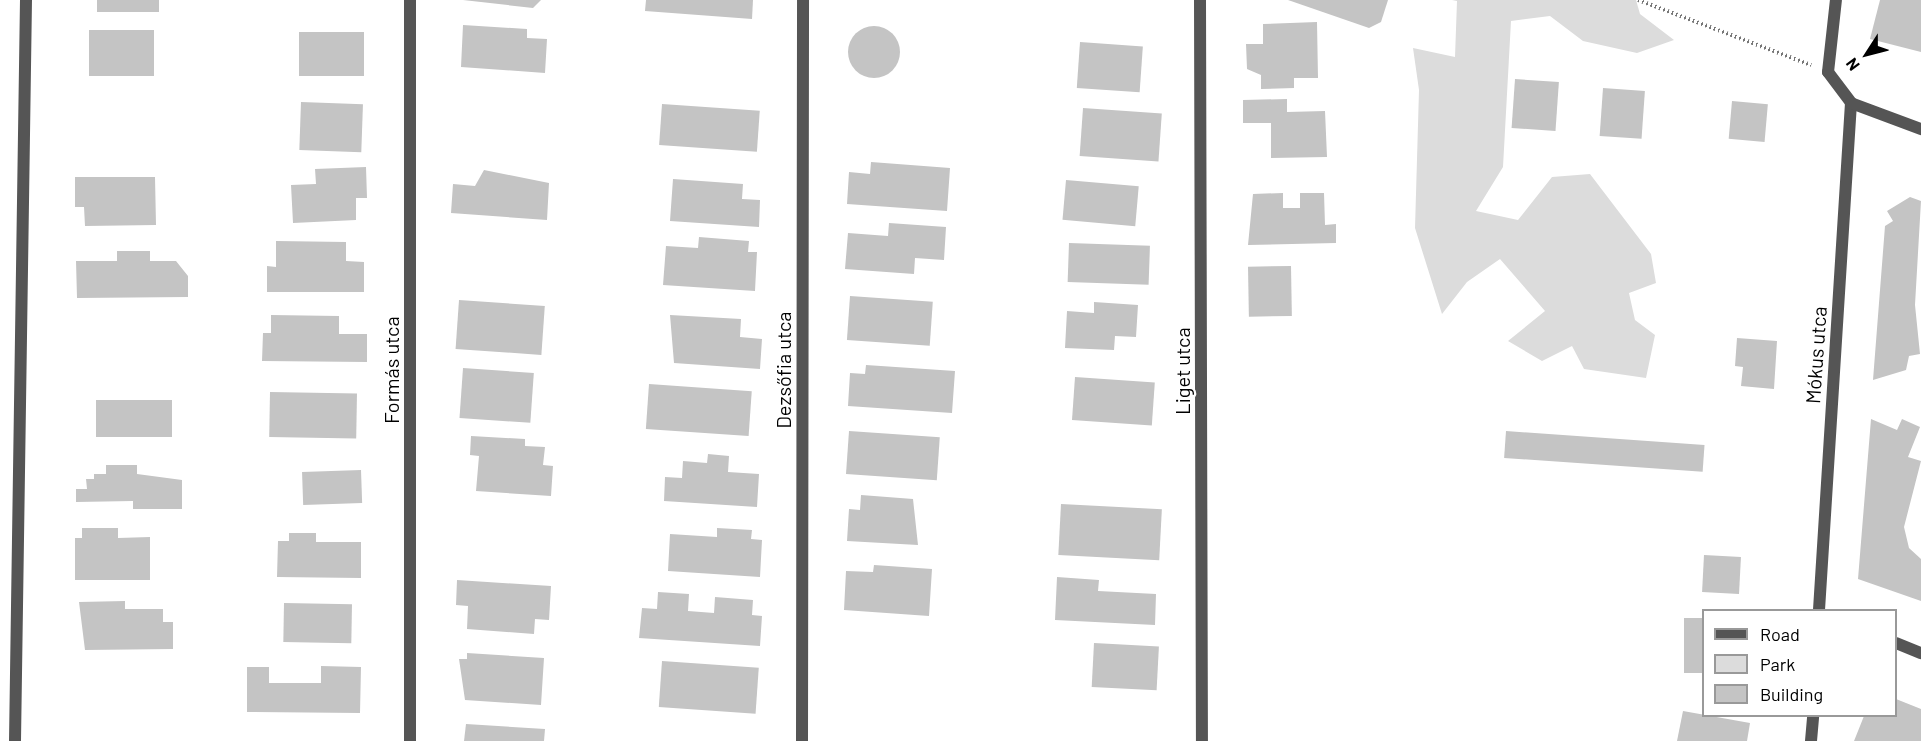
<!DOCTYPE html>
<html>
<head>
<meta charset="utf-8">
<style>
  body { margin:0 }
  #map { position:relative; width:1921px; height:741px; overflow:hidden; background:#fff; font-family:Barlow,sans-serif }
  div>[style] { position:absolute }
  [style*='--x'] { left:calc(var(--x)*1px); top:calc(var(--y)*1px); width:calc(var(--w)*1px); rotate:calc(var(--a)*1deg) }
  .green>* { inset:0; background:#dcdcdc }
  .building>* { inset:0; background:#c4c4c4; transform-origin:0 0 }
  .round { border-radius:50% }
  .path>* { height:4px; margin-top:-2px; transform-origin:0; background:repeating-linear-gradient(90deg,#777 0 1.5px,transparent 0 4.5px) }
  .service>* { height:12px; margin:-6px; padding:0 6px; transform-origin:6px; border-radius:6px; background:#555 }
  .minor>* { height:12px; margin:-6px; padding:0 6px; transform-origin:6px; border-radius:6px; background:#555 }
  span { translate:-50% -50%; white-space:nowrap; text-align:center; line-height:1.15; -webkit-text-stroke:4.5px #fff; paint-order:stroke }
  .street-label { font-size:20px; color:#000 }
  .legend { position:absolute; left:1702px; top:609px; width:195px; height:108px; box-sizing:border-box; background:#fff; border:2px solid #999; margin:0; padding:8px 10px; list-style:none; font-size:18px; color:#000 }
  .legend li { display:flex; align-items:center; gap:12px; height:30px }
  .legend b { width:30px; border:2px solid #999 }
  .north { position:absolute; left:1837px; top:24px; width:60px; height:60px; -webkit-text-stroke:4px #fff; paint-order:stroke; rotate:234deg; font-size:16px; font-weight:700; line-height:24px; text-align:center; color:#000 }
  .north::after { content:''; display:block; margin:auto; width:21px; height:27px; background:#000; clip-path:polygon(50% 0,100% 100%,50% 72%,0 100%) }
</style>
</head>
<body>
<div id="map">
  <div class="green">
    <div style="clip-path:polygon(1452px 0,1636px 0,1640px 14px,1674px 40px,1637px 53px,1583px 41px,1550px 16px,1511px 21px,1503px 167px,1476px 211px,1518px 220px,1552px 177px,1590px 174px,1651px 254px,1656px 283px,1629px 293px,1635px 320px,1655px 335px,1646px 378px,1584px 369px,1572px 346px,1542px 361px,1508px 341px,1545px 311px,1500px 259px,1467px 282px,1442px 314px,1415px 228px,1419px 90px,1413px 48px,1455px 57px,1457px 1px)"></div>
  </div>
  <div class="building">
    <div style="left:97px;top:0;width:62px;height:12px"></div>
    <div style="clip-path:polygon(463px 0,541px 0,533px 8px)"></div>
    <div style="clip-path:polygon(646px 0,753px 0,752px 19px,645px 11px)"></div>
    <div style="clip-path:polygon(1288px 0,1388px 0,1381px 22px,1369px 28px)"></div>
    <div style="clip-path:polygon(1880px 0,1921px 0,1921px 52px,1870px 39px)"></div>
    <div style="clip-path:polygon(1317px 22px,1318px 78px,1294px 78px,1294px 88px,1261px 89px,1261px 75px,1247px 69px,1246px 44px,1263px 44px,1263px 24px)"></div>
    <div style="clip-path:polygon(463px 25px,527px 29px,527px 38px,547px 39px,545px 73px,461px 67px)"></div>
    <div class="round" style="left:848px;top:26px;width:52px;height:52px"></div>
    <div style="left:154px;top:30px;width:46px;height:65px;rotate:90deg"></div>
    <div style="left:299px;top:32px;width:65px;height:44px"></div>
    <div style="left:1080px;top:42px;width:63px;height:46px;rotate:4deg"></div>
    <div style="left:1515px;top:79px;width:44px;height:49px;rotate:4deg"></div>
    <div style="left:1603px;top:88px;width:42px;height:48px;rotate:4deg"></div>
    <div style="clip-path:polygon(1287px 99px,1287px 112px,1325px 111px,1327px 157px,1271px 158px,1271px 123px,1243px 123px,1243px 100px)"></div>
    <div style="left:1732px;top:101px;width:36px;height:38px;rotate:5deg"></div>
    <div style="left:301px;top:102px;width:62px;height:48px;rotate:2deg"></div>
    <div style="left:662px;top:104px;width:98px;height:41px;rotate:4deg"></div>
    <div style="left:1083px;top:108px;width:79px;height:48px;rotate:4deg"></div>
    <div style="clip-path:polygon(871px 162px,950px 168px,947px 211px,847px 204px,849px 172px,870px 174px)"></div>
    <div style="clip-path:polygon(366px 167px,367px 198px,356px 198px,356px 220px,293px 223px,291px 185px,316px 184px,315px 169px)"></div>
    <div style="clip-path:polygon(484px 170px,549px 183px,547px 220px,451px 213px,453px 184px,475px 186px)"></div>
    <div style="clip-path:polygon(75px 177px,155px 177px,156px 225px,85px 226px,84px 207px,75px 207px)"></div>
    <div style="clip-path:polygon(673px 179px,743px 184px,742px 199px,760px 200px,759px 227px,670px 221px)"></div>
    <div style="left:1066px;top:180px;width:73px;height:40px;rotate:5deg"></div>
    <div style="clip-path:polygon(1283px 193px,1283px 208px,1300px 208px,1300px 193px,1324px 193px,1325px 225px,1336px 224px,1336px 243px,1248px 245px,1253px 194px)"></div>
    <div style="clip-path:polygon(1910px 197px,1921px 201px,1915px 305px,1920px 354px,1909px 356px,1906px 370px,1873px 380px,1885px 226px,1893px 221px,1887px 211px)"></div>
    <div style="clip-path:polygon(889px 223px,946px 227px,944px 260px,915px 258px,914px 274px,845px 269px,848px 233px,888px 236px)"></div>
    <div style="clip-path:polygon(699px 237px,749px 241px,748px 252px,757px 252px,755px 291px,663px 285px,666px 246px,698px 248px)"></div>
    <div style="clip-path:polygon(276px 241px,346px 242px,346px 261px,364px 262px,364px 292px,267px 292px,267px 266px,276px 267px)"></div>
    <div style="left:1069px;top:243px;width:81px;height:39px;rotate:2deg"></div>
    <div style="clip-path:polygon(117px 251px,150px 251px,150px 261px,176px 261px,188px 276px,188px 297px,77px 298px,76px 261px,117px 261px)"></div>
    <div style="left:1291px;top:266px;width:50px;height:43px;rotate:89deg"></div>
    <div style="left:850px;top:296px;width:83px;height:44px;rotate:4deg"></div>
    <div style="left:459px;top:300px;width:86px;height:49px;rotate:4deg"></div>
    <div style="clip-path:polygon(1094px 302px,1138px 305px,1136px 337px,1115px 336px,1114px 350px,1065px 348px,1067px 311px,1094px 313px)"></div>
    <div style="clip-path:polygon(271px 315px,339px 316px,339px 334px,367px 334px,367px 362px,262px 361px,263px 333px,271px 333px)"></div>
    <div style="clip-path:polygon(670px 315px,741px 319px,740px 337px,762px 339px,760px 369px,674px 363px)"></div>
    <div style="clip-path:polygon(1737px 338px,1777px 341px,1774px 389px,1741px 386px,1743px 367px,1735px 366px)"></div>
    <div style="clip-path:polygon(866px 365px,955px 371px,952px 413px,848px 406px,850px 373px,865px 374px)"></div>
    <div style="left:463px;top:368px;width:71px;height:50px;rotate:4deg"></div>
    <div style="left:1075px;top:377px;width:80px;height:43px;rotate:4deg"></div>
    <div style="left:649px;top:384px;width:103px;height:45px;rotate:4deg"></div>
    <div style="left:270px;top:392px;width:87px;height:45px;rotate:1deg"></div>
    <div style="left:172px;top:400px;width:37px;height:76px;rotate:90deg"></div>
    <div style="clip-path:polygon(1871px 419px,1897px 430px,1902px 419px,1920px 427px,1908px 457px,1921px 461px,1904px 527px,1909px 548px,1921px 559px,1921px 601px,1858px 579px)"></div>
    <div style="left:849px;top:431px;width:91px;height:43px;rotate:4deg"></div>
    <div style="left:1506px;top:431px;width:199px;height:27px;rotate:4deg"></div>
    <div style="clip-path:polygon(471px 436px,525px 439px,525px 446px,545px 447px,543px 465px,553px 466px,551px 496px,476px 491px,479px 456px,470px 455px)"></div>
    <div style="clip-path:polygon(708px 454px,729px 456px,728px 472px,759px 474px,757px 507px,664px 501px,665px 477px,682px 478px,683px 461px,707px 463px)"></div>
    <div style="clip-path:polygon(106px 465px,137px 465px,137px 474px,182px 480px,182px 509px,133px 509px,133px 501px,76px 502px,76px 489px,87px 489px,86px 479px,94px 479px,94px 474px,106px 474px)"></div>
    <div style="left:361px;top:470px;width:33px;height:59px;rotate:88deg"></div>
    <div style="clip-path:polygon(861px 495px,913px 499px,918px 545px,847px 541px,849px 509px,860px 510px)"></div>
    <div style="left:1061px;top:504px;width:101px;height:51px;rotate:3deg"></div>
    <div style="clip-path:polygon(82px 528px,118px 528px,118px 538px,150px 537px,150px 580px,75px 580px,75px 538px,82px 538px)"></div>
    <div style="clip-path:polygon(717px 528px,752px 530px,751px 539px,762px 540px,760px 577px,668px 571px,670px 534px,717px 537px)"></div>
    <div style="clip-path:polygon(289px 533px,316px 533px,316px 542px,361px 542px,361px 578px,277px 577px,278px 541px,289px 541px)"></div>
    <div style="left:1704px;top:555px;width:37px;height:37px;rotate:3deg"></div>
    <div style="clip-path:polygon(874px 565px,932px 569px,929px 616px,844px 610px,846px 571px,873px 572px)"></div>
    <div style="clip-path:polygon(1057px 577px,1099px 580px,1098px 591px,1156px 594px,1155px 625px,1055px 620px)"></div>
    <div style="clip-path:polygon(457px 580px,551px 586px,549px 620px,535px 619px,534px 634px,467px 629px,468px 606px,456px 605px)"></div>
    <div style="clip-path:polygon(658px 592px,689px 594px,688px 611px,714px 613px,715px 597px,753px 600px,752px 615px,762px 616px,760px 646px,639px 638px,642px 608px,657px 609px)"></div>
    <div style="clip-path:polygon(125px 601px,125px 609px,163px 609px,163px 622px,173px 622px,173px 649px,85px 650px,79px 602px)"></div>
    <div style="left:284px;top:603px;width:68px;height:39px;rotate:1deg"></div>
    <div style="left:1684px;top:618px;width:20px;height:55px"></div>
    <div style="left:1094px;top:643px;width:65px;height:44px;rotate:3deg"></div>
    <div style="clip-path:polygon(467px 653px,544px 658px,541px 705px,465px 700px,459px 659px,467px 659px)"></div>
    <div style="left:662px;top:661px;width:97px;height:46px;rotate:4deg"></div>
    <div style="clip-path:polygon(321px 666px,361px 667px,360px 713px,247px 712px,247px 667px,269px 667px,269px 683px,321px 683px)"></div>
    <div style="clip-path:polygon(1896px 699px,1921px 709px,1921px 741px,1854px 741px,1864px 716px,1896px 716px)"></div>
    <div style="clip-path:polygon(1683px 711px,1750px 723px,1747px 741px,1677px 741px)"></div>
    <div style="clip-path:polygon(466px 724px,545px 729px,544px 741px,464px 741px)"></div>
  </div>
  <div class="path">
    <div style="--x:1638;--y:0;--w:185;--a:20.6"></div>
  </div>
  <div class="service">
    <div style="--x:1828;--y:72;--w:39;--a:53"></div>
  </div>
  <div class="minor">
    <div style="--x:1200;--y:0;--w:741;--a:89.85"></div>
    <div style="--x:1828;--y:72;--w:72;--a:-83.7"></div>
    <div style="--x:1819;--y:610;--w:508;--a:-86.39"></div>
    <div style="--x:1851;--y:103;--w:75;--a:20.4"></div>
    <div style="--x:1896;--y:643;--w:27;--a:22"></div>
    <div style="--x:15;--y:741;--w:741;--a:-89.15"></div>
    <div style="--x:410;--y:741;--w:741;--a:-90"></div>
    <div style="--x:802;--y:741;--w:741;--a:-89.92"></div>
    <div style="--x:1811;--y:741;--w:25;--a:-85"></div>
  </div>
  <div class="street-label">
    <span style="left:1816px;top:355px;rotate:-86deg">Mókus utca</span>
    <span style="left:391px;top:370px;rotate:-90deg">Formás utca</span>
    <span style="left:783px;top:370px;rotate:-90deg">Dezsőfia utca</span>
    <span style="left:1182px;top:371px;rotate:-90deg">Liget utca</span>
  </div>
  <ul class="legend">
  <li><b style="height:8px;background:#555"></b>Road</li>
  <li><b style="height:16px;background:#dcdcdc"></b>Park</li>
  <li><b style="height:16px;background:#c4c4c4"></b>Building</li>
  </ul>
  <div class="north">N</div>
</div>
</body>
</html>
